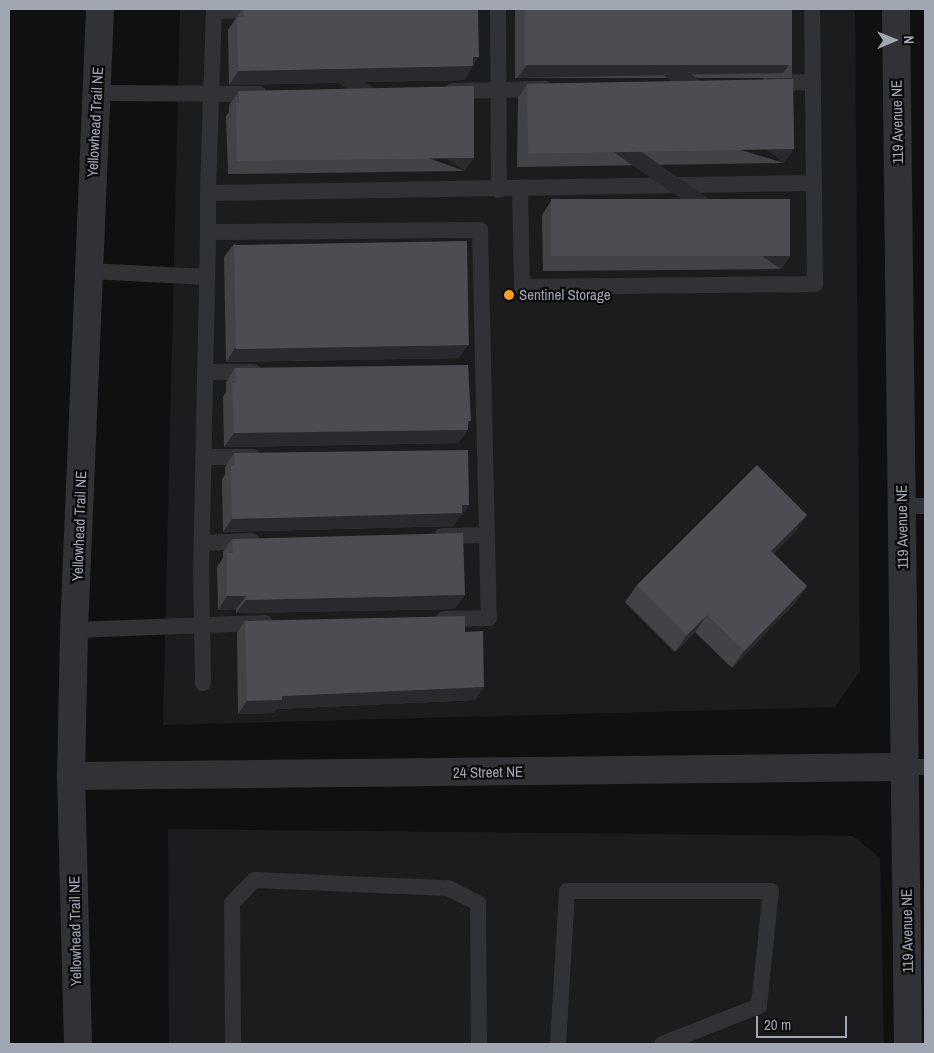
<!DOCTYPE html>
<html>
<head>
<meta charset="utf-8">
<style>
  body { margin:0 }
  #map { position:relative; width:934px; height:1053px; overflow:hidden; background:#101011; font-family:"Archivo Narrow",sans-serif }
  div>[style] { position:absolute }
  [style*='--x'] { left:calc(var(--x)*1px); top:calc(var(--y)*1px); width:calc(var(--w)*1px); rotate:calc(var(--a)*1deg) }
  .built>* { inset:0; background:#1c1c1e }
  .service>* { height:16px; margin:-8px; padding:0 8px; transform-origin:8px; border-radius:8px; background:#313236 }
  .minor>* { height:28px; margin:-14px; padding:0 14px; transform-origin:14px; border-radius:14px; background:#313236 }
  .wall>* { inset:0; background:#414347; transform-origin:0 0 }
  .shaded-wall>* { inset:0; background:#292a2d; transform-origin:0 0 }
  .building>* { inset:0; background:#4b4d53; transform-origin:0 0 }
  .dots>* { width:14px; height:14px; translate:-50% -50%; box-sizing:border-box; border:2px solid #0b0b0c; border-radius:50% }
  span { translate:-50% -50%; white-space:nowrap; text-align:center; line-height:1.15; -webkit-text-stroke:4.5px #0b0b0c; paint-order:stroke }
  .street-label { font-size:15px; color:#a0a7b3 }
  .poi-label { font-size:15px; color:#a0a7b3 }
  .left { translate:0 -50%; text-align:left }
  .frame { position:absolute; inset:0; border:10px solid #a0a7b3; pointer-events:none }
  .north { position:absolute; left:869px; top:15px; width:50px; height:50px; -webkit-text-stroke:4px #0b0b0c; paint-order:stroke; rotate:89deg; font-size:14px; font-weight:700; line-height:20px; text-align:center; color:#a0a7b3 }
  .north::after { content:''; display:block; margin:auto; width:18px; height:22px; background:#a0a7b3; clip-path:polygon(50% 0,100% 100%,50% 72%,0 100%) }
  .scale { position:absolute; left:756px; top:1016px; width:91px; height:22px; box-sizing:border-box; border:2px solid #a0a7b3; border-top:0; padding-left:6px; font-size:15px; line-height:18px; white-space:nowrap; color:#a0a7b3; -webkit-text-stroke:4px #0b0b0c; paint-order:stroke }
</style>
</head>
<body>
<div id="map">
  <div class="built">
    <div style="clip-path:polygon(180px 9px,855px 9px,860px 671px,835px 707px,163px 725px)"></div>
    <div style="clip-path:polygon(168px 829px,853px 836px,880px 858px,884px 1044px,169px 1044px)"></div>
  </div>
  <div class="service">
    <div style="--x:214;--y:9;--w:184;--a:91.9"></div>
    <div style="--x:208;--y:193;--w:606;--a:-0.95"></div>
    <div style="--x:498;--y:9;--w:181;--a:89.7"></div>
    <div style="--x:214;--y:11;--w:47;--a:-1.2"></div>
    <div style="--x:770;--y:83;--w:43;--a:-1.3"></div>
    <div style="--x:453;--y:91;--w:93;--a:-1.2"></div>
    <div style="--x:96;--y:93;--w:163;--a:0.4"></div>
    <div style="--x:520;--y:190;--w:97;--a:88.8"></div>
    <div style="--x:522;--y:287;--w:293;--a:-0.6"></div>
    <div style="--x:815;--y:284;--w:275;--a:-90.6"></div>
    <div style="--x:208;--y:193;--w:39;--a:90"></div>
    <div style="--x:88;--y:271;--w:119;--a:2.9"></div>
    <div style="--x:205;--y:372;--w:48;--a:0"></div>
    <div style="--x:203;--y:457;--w:50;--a:0"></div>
    <div style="--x:902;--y:506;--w:23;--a:0"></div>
    <div style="--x:442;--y:536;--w:45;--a:-1.3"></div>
    <div style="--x:202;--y:543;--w:50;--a:-2.3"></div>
    <div style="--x:74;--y:630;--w:191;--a:-2.1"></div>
    <div style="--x:203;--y:683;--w:110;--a:-91"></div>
    <div style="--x:201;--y:573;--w:341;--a:-88.8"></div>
    <div style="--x:208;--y:232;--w:272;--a:-0.4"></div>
    <div style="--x:480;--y:230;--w:388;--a:88.7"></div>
    <div style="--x:489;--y:618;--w:45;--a:178.7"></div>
    <div style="--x:905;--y:767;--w:20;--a:0"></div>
    <div style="--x:233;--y:1044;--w:141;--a:-90.4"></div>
    <div style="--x:232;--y:903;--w:32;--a:-46"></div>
    <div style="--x:254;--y:880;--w:194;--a:2.4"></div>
    <div style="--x:448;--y:888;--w:34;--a:27"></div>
    <div style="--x:478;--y:903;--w:141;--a:89.6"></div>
    <div style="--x:558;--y:1044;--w:153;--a:-86.6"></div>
    <div style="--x:567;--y:891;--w:204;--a:0"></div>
    <div style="--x:771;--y:891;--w:116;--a:96"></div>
    <div style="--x:759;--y:1006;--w:104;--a:158.6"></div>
  </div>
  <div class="minor">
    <div style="--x:896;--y:9;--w:1035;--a:89.34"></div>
    <div style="--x:71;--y:776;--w:834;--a:-0.62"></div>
    <div style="--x:78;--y:1044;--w:268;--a:-91.5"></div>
    <div style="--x:71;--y:776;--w:146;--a:-88.8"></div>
    <div style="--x:74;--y:630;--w:622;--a:-87.6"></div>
  </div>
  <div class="wall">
    <div style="clip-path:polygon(242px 9px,478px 9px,473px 65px,464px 80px,229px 85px,228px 30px)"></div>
    <div style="left:515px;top:9px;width:277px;height:69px"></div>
    <div style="clip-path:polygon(527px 85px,784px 163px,517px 167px,518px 98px)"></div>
    <div style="clip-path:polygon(239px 91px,465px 171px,228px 174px,226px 116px,229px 112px,229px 105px)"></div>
    <div style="clip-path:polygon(551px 201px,790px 256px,781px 269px,543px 271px,542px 215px)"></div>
    <div style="clip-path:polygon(234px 244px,468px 345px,458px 358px,226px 362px,224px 257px)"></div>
    <div style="clip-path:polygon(235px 368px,468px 425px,468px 430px,458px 443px,224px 447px,223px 397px,226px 392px,226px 382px)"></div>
    <div style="clip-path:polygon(234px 453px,460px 518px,458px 518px,453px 526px,223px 532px,222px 479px,225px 475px,225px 467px)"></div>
    <div style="clip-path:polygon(807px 515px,795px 532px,773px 554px,807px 586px,795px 603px,732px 668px,695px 632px,675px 652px,625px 602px,637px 585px)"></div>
    <div style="clip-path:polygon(232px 539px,455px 609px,236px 613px,236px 609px,218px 610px,217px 567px,223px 558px,223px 552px)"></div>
    <div style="clip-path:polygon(245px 621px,465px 632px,475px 700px,276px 709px,273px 713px,238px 714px,237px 633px)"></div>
  </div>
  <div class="shaded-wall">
    <div style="clip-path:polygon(479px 57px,464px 80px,229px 85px,238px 71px)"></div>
    <div style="clip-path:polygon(793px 59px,783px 73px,517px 78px,527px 65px)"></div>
    <div style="left:794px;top:149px;width:17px;height:268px;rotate:126deg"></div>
    <div style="left:474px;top:158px;width:16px;height:237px;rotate:125deg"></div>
    <div style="left:790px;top:256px;width:16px;height:238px;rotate:125deg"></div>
    <div style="clip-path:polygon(468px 345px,458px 358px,226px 362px,235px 348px)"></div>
    <div style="clip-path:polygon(471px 421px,464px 430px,468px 430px,458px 443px,224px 447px,234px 433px)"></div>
    <div style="clip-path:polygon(469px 505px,460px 518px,458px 518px,453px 526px,223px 532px,232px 519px)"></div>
    <div style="clip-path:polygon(807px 515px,795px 532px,759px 568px,771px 551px)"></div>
    <div style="clip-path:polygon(807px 586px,795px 603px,732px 668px,744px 651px)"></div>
    <div style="clip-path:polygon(465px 595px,455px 609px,236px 613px,246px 600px)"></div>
    <div style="clip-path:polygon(227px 596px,246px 596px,236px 609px,218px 610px)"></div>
    <div style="clip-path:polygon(707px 615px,695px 632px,675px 652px,687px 635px)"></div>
    <div style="clip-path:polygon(484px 687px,475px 700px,276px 709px,273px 713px,238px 714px,247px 701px,282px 696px)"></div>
  </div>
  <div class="building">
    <div style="clip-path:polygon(243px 9px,478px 9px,479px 57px,473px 57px,473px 66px,238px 71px,237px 17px,244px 17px)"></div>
    <div style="left:525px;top:9px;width:267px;height:56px"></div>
    <div style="left:793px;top:79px;width:70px;height:266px;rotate:89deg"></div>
    <div style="clip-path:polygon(474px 86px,474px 158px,237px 161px,236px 103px,239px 103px,239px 91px)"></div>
    <div style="left:790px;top:199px;width:57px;height:239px;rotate:90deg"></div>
    <div style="left:467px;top:241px;width:104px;height:233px;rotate:89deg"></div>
    <div style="clip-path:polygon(468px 365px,471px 421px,468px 421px,468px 430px,234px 433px,232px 383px,236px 383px,235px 368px)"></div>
    <div style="clip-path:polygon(468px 450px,469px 505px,462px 505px,462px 513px,232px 519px,231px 466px,235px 466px,234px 453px)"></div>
    <div style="clip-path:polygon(757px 465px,807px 515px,771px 551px,807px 586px,744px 651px,707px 615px,687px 635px,637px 585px)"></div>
    <div style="clip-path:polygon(463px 533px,465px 595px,246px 600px,246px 596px,227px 596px,227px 553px,233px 553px,232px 539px)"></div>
    <div style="clip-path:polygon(465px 616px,465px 632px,483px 631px,484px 687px,282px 696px,282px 700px,247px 701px,245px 621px)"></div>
  </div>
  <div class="dots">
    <div style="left:509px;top:295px;background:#f79f22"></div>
  </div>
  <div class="street-label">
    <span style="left:95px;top:122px;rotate:-87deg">Yellowhead Trail NE</span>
    <span style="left:897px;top:122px;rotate:-91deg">119 Avenue NE</span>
    <span style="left:79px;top:526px;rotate:-88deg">Yellowhead Trail NE</span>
    <span style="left:902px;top:527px;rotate:-91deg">119 Avenue NE</span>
    <span style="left:488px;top:772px;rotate:-1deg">24 Street NE</span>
    <span style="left:75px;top:931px;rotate:-91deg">Yellowhead Trail NE</span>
    <span style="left:907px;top:931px;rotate:-91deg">119 Avenue NE</span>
  </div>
  <div class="poi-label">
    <span class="left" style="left:519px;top:295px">Sentinel Storage</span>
  </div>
  <div class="frame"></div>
  <div class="north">N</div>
  <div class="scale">20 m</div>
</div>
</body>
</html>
